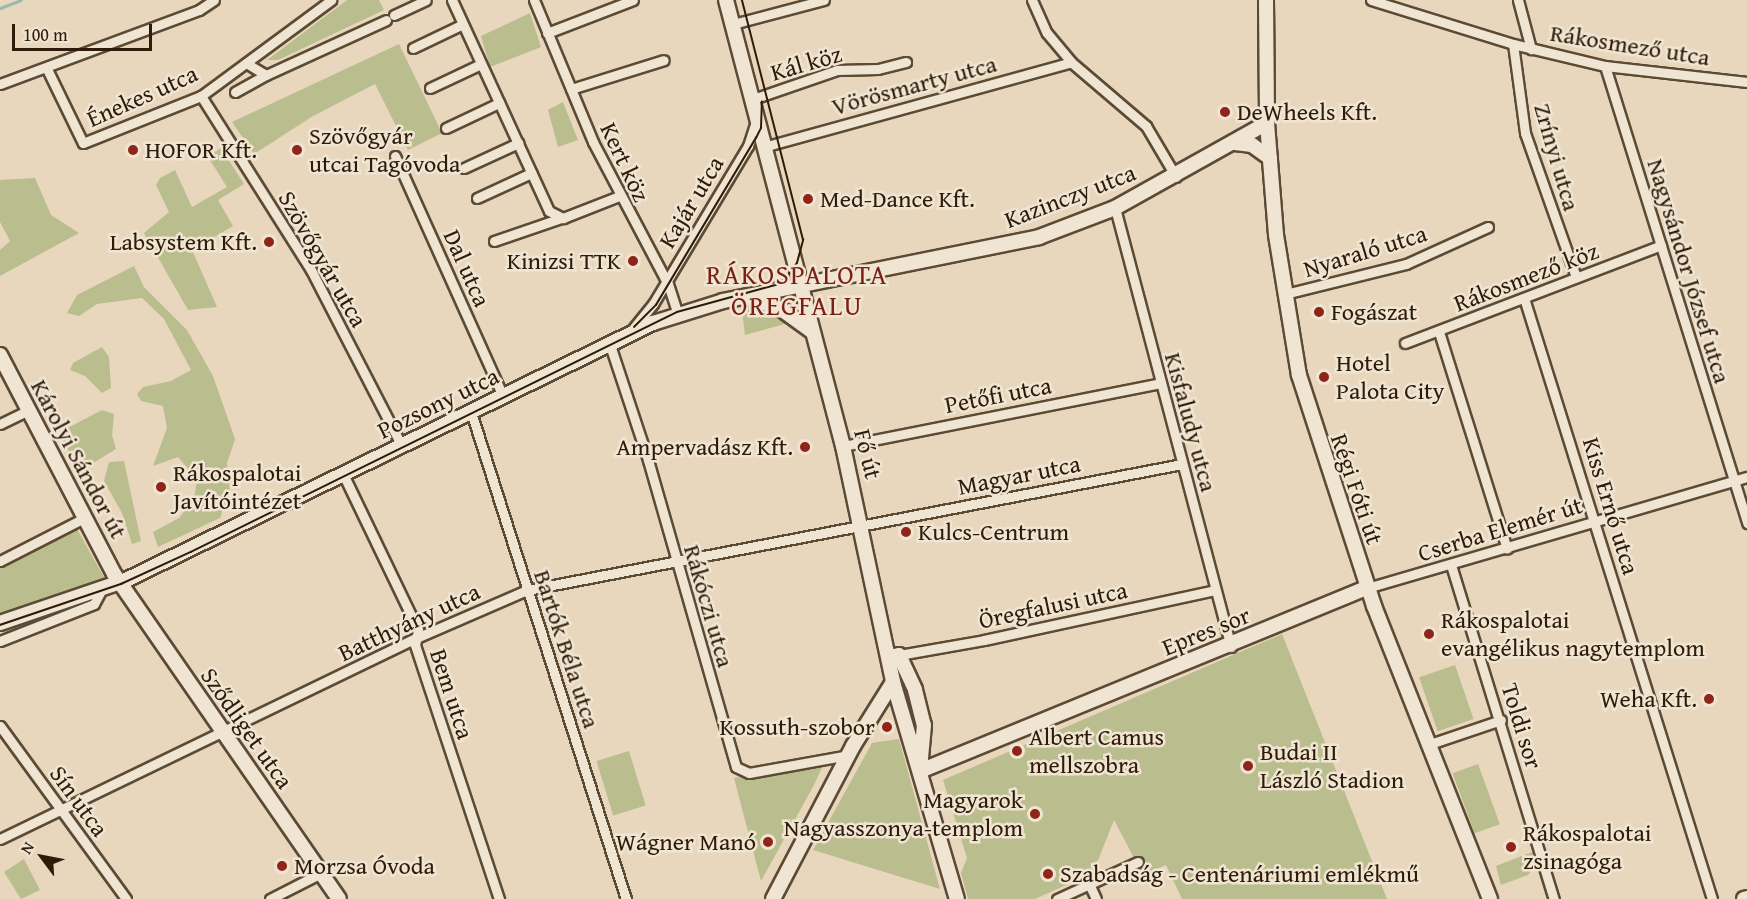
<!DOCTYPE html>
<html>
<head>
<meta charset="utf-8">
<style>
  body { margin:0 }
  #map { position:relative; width:1747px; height:899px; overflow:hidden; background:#e8d7bc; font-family:"Gentium Book Plus",serif }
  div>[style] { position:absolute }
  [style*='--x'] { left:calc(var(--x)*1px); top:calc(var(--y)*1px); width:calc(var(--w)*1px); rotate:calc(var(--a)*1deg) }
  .green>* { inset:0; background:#babd8e; transform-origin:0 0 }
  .stream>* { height:3px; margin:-1.5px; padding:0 1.5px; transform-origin:1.5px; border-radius:1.5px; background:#98baac }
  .roads { filter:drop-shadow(2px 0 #5c4a35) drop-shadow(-2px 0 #5c4a35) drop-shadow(0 2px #5c4a35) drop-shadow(0 -2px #5c4a35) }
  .street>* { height:9px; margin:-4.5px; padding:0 4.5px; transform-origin:4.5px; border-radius:4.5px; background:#f0e5d3 }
  .secondary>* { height:14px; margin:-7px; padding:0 7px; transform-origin:7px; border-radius:7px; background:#f0e5d3 }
  .tram>* { height:1.5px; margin:-0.75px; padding:0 0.75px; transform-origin:0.75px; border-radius:0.75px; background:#2e1b08 }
  .dots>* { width:16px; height:16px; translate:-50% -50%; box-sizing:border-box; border:3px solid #f0e5d3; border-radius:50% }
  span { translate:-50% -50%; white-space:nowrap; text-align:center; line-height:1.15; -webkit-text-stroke:5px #f0e5d3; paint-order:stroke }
  .street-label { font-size:24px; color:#2e1b08 }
  .poi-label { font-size:24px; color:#2e1b08 }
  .left { translate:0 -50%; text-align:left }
  .right { translate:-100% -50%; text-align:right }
  .quarter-label { font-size:27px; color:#7a1f14; letter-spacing:1.5px }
  .north { position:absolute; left:12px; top:827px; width:60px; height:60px; -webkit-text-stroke:4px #f0e5d3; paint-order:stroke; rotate:302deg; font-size:16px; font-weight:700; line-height:24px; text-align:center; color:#2e1b08 }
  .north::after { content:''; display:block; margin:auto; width:21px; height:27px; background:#2e1b08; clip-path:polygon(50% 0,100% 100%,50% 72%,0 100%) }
  .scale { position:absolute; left:12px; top:24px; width:140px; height:27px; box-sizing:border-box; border:3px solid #2e1b08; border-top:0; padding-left:8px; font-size:18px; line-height:21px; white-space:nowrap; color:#2e1b08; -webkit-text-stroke:4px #f0e5d3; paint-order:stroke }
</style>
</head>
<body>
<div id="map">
  <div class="green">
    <div style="clip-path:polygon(347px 0,379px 0,384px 10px,278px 60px,267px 60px)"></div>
    <div style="clip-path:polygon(530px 13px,541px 47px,490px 67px,481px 36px)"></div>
    <div style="clip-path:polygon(399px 44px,442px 133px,408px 150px,375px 84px,313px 116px,254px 154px,232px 122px)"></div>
    <div style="clip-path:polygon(563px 102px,578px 140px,558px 147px,548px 110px)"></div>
    <div style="clip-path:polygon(221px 148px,244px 184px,218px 200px,233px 226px,192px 250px,217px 307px,188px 310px,144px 233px,169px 212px,156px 185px,160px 178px,175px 170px,192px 207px,227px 187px,208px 157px)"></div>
    <div style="clip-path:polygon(35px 178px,51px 215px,79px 233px,0 276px,0 250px,10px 241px,0 222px,0 180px)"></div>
    <div style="clip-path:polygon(134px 266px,144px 287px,187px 330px,213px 376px,235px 439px,227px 463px,230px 489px,220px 518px,158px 547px,153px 532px,179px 518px,194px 499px,197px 479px,178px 457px,153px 466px,167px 428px,163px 406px,141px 401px,137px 394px,143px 387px,171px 381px,191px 370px,164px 319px,142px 298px,97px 304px,79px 316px,67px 313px,77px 295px)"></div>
    <div style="clip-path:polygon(741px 304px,788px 323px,745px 335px)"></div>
    <div style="clip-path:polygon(102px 347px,109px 357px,111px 388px,102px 393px,85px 376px,70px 370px,73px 363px)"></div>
    <div style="clip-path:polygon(102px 410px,114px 414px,112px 435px,116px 449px,80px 471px,58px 433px)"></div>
    <div style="clip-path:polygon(124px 461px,141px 541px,132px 544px,122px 513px,104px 481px,109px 462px)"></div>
    <div style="clip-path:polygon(77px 529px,105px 579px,90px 588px,0 617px,0 568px)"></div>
    <div style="clip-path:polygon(1282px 634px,1387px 899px,1182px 899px,1166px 865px,1143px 875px,1114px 820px,1093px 873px,1035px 899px,968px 899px,961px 873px,967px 858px,943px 780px)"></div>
    <div style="left:1455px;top:665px;width:57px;height:38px;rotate:71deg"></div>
    <div style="clip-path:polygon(899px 739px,940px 889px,813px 850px,872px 743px)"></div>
    <div style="left:629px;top:751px;width:57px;height:34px;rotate:73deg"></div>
    <div style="clip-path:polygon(825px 761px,814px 785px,761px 881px,734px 778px)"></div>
    <div style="left:1478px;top:764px;width:64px;height:27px;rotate:70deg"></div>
    <div style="clip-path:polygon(1532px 852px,1536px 864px,1528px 875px,1501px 885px,1496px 866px)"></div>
    <div style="clip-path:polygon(24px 859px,40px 890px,21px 899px,4px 872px)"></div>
  </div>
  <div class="stream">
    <div style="--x:0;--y:8;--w:22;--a:-21"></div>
  </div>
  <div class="roads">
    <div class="street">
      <div style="--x:452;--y:0;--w:232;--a:65.3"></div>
      <div style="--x:549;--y:211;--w:16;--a:27"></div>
      <div style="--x:563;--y:218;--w:60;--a:-21.4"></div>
      <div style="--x:534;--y:0;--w:154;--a:67.4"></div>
      <div style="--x:593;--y:142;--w:161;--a:62.2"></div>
      <div style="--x:668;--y:284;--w:32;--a:72"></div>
      <div style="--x:1032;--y:0;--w:36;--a:66"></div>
      <div style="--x:1047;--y:33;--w:38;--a:50"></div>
      <div style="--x:1071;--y:62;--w:99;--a:40.5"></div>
      <div style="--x:1146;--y:126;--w:59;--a:59.5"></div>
      <div style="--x:1371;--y:0;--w:149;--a:17.2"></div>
      <div style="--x:1513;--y:44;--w:95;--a:13.4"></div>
      <div style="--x:1605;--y:66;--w:143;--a:6.4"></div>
      <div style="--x:1518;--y:0;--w:51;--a:75.1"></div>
      <div style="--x:394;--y:15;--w:35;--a:-25"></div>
      <div style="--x:733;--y:24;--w:94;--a:-14.8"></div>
      <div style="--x:547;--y:33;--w:92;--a:-21"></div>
      <div style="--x:1513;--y:44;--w:90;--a:82.3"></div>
      <div style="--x:1525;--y:133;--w:153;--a:70.5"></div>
      <div style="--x:413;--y:48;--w:55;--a:-25.6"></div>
      <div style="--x:246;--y:63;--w:23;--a:31"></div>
      <div style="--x:266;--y:75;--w:132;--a:-24.6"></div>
      <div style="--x:1605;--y:66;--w:479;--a:72.7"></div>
      <div style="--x:47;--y:69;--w:82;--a:64.1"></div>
      <div style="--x:83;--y:143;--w:127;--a:-21.7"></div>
      <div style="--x:201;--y:96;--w:162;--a:-36.4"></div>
      <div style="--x:0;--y:84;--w:212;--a:-20.4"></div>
      <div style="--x:199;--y:10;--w:18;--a:-34"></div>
      <div style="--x:430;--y:88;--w:56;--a:-25.2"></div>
      <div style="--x:571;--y:89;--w:97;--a:-17.3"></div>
      <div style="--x:235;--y:92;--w:35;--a:-29"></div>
      <div style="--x:201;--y:96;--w:206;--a:57.7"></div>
      <div style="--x:311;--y:270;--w:198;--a:62.7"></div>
      <div style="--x:753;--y:99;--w:89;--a:-19"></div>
      <div style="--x:837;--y:70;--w:41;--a:-1.4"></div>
      <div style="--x:878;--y:69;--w:29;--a:-14"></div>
      <div style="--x:446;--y:128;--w:59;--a:-25.3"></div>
      <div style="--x:767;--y:146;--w:315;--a:-15.4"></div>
      <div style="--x:395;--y:156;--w:263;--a:65.8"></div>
      <div style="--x:464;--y:168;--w:60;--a:-24.8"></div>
      <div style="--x:477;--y:198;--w:60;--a:-24.8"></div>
      <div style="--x:1115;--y:208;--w:454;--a:75.2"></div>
      <div style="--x:494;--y:241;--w:71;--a:-18.9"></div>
      <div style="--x:1285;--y:294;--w:125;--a:-13.9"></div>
      <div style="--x:1406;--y:264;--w:90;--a:-24.3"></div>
      <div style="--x:1524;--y:298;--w:630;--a:72.63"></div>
      <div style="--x:631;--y:331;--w:35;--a:-51"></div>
      <div style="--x:653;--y:304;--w:184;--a:-59"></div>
      <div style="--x:748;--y:146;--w:25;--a:-72"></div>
      <div style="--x:1439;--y:332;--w:227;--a:72.6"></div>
      <div style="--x:1405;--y:343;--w:274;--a:-20.9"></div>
      <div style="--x:610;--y:345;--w:121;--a:71.7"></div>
      <div style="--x:648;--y:460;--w:319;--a:74"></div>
      <div style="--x:736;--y:767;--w:14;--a:25"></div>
      <div style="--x:749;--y:773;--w:102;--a:-10.2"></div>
      <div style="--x:471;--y:412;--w:511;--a:72.35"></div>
      <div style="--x:0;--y:424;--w:32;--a:-26"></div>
      <div style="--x:843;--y:446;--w:323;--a:-11.2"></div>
      <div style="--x:344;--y:476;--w:171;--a:64.3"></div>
      <div style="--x:418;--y:630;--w:15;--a:101"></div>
      <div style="--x:415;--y:645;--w:268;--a:71.7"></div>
      <div style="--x:0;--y:561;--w:94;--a:-27.1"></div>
      <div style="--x:1451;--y:565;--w:350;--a:72.9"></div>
      <div style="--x:1367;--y:588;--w:396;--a:-16.3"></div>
      <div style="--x:0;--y:641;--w:101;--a:-21.5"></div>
      <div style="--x:94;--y:604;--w:17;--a:-62"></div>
      <div style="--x:899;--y:655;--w:86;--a:-10"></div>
      <div style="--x:984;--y:640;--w:236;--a:-12.2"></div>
      <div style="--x:0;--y:726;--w:214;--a:53.9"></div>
      <div style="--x:1427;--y:745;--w:78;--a:-18.7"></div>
      <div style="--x:0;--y:839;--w:462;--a:-25.8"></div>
      <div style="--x:416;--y:638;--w:121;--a:-23.4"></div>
      <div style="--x:527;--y:590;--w:667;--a:-10.89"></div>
      <div style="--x:1090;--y:886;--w:14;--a:65"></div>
      <div style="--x:270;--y:899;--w:57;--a:-27"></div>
      <div style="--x:1057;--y:899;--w:89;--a:-24.6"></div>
    </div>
    <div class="secondary">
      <div style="--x:726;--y:0;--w:461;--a:75.3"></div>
      <div style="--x:843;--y:446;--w:241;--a:78"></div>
      <div style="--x:893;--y:682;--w:226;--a:73.6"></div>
      <div style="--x:1266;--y:0;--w:123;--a:89.5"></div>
      <div style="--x:1267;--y:123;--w:112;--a:85.4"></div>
      <div style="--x:1276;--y:235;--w:142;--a:80.7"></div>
      <div style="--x:1299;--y:375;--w:243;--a:72"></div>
      <div style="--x:1374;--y:606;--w:315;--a:68.4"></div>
      <div style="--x:1235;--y:143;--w:17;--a:7"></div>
      <div style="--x:1252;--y:145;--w:22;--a:36"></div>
      <div style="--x:749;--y:298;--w:34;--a:19"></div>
      <div style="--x:781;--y:309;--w:39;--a:36"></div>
      <div style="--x:0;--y:355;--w:247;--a:62.5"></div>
      <div style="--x:114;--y:574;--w:395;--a:55.3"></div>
      <div style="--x:0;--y:623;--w:133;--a:-18.8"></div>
      <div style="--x:126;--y:580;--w:586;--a:-26"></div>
      <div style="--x:653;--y:323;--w:73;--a:-17.4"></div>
      <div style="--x:723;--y:301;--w:322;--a:-11.4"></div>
      <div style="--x:1039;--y:237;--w:81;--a:-20.9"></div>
      <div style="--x:1115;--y:208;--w:174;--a:-29.2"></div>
      <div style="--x:889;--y:657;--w:10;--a:-11"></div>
      <div style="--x:899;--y:655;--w:38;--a:65"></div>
      <div style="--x:915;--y:690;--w:36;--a:76"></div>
      <div style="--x:924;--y:725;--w:44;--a:95.2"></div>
      <div style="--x:920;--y:771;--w:483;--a:-22.3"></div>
      <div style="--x:773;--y:899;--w:173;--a:-62.4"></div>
      <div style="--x:853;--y:746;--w:75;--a:-58"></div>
      <div style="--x:1744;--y:899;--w:3;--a:-18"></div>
    </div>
  </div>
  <div class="tram">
    <div style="--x:634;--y:327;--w:31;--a:-45"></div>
    <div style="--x:656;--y:305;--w:195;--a:-59.1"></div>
    <div style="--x:756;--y:138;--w:11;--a:-63"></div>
    <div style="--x:761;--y:128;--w:26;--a:-88"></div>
    <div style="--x:0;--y:625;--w:128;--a:-18.7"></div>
    <div style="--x:121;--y:584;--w:77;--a:-24.6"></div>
    <div style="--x:191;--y:552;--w:542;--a:-26.28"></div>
    <div style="--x:677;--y:312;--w:110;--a:-15.3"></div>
    <div style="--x:783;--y:283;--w:24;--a:-55"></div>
    <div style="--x:797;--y:263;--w:24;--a:-75"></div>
    <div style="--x:803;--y:240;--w:248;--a:-104.3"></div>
  </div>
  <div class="dots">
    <div style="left:1225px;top:112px;background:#8f2418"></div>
    <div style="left:133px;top:150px;background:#8f2418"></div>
    <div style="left:297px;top:150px;background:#8f2418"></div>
    <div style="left:808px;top:199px;background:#8f2418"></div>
    <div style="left:269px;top:242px;background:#8f2418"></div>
    <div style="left:633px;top:261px;background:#8f2418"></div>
    <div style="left:1319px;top:312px;background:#8f2418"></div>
    <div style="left:1324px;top:377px;background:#8f2418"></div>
    <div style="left:805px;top:447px;background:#8f2418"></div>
    <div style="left:161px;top:487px;background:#8f2418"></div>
    <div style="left:906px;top:532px;background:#8f2418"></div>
    <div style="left:1429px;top:634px;background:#8f2418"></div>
    <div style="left:1709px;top:699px;background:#8f2418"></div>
    <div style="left:887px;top:727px;background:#8f2418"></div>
    <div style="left:1017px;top:751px;background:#8f2418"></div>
    <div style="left:1248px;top:766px;background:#8f2418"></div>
    <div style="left:1035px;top:814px;background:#8f2418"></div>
    <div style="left:768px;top:842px;background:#8f2418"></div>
    <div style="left:1511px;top:847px;background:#8f2418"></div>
    <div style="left:282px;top:866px;background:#8f2418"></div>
    <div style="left:1048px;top:874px;background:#8f2418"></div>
  </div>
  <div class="street-label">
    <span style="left:1630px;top:45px;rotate:9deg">Rákosmező utca</span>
    <span style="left:806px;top:63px;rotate:-16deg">Kál köz</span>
    <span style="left:914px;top:85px;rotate:-15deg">Vörösmarty utca</span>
    <span style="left:142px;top:96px;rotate:-24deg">Énekes utca</span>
    <span style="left:1557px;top:157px;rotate:74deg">Zrínyi utca</span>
    <span style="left:625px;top:162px;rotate:65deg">Kert köz</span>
    <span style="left:1070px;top:196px;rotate:-21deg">Kazinczy utca</span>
    <span style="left:691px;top:202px;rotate:-59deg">Kajár utca</span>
    <span style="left:1365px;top:251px;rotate:-17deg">Nyaraló utca</span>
    <span style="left:323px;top:259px;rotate:60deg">Szövőgyár utca</span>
    <span style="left:467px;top:268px;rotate:66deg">Dal utca</span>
    <span style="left:1689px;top:271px;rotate:73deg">Nagysándor József utca</span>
    <span style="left:1526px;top:277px;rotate:-21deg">Rákosmező köz</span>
    <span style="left:998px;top:395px;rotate:-11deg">Petőfi utca</span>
    <span style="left:438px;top:403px;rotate:-26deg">Pozsony utca</span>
    <span style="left:1191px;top:422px;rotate:75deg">Kisfaludy utca</span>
    <span style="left:868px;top:454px;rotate:76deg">Fő út</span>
    <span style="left:79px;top:459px;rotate:62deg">Károlyi Sándor út</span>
    <span style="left:1019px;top:475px;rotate:-11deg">Magyar utca</span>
    <span style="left:1357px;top:489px;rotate:71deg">Régi Fóti út</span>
    <span style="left:1611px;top:506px;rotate:73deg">Kiss Ernő utca</span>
    <span style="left:1500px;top:529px;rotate:-17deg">Cserba Elemér út</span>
    <span style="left:1053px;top:605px;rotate:-12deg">Öregfalusi utca</span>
    <span style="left:709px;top:606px;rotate:74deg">Rákóczi utca</span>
    <span style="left:409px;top:622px;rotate:-25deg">Batthyány utca</span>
    <span style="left:1206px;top:631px;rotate:-22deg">Epres sor</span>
    <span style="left:567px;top:649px;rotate:72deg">Bartók Béla utca</span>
    <span style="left:452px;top:694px;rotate:72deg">Bem utca</span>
    <span style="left:1522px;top:726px;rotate:73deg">Toldi sor</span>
    <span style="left:247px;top:728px;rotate:55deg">Sződliget utca</span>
    <span style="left:79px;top:801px;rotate:54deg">Sín utca</span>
  </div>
  <div class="poi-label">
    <span class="left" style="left:1237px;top:112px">DeWheels Kft.</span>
    <span class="left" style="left:309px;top:150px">Szövőgyár<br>utcai Tagóvoda</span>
    <span class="left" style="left:145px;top:150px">HOFOR Kft.</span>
    <span class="left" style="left:820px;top:199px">Med-Dance Kft.</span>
    <span class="right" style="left:257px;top:242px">Labsystem Kft.</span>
    <span class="right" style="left:621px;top:261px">Kinizsi TTK</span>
    <span class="left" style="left:1331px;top:312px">Fogászat</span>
    <span class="left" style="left:1336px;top:377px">Hotel<br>Palota City</span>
    <span class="right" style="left:793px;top:447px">Ampervadász Kft.</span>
    <span class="left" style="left:173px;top:487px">Rákospalotai<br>Javítóintézet</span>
    <span class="left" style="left:918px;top:532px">Kulcs-Centrum</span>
    <span class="left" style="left:1441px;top:634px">Rákospalotai<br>evangélikus nagytemplom</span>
    <span class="right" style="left:1697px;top:699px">Weha Kft.</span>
    <span class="right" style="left:875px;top:727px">Kossuth-szobor</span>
    <span class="left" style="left:1029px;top:751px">Albert Camus<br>mellszobra</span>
    <span class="left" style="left:1260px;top:766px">Budai II<br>László Stadion</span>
    <span class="right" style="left:1023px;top:814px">Magyarok<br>Nagyasszonya-templom</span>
    <span class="left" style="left:1523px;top:847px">Rákospalotai<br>zsinagóga</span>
    <span class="right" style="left:756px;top:842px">Wágner Manó</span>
    <span class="left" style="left:294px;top:866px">Morzsa Óvoda</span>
    <span class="left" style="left:1060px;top:874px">Szabadság - Centenáriumi emlékmű</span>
  </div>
  <div class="quarter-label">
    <span style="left:797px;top:290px">RÁKOSPALOTA<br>ÖREGFALU</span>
  </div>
  <div class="north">N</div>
  <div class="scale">100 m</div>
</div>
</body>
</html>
